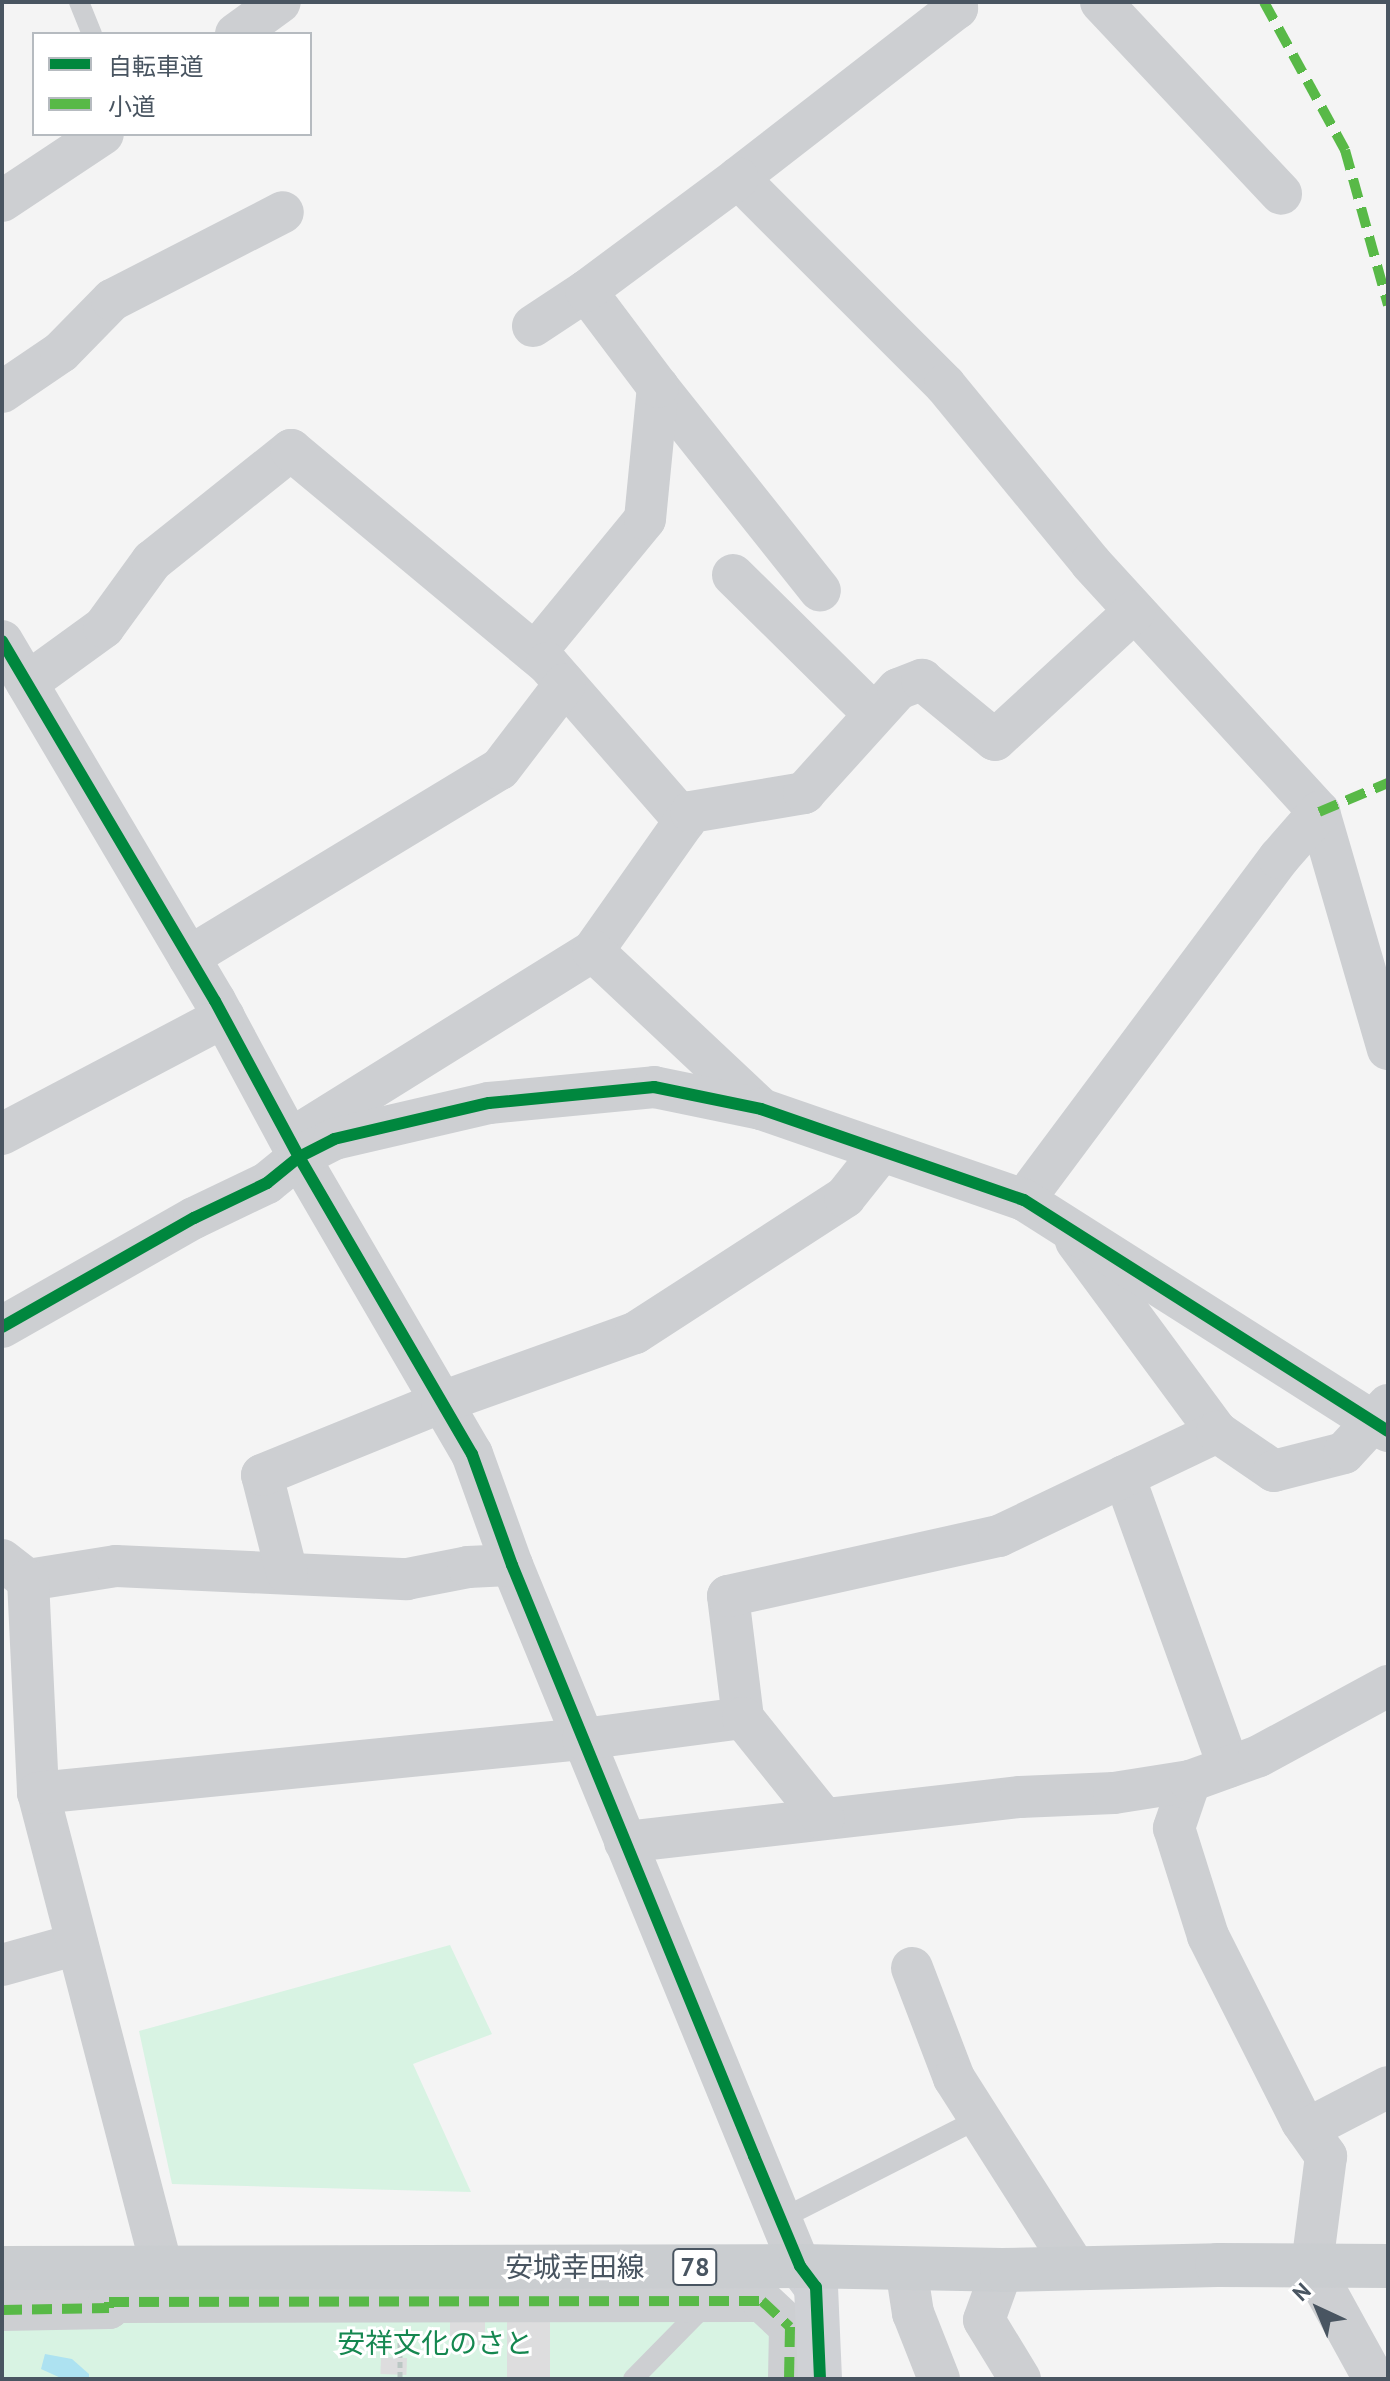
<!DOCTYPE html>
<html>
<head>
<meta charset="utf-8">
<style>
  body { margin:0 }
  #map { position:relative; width:1390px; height:2381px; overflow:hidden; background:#f4f4f4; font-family:"PT Sans","Noto Sans JP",sans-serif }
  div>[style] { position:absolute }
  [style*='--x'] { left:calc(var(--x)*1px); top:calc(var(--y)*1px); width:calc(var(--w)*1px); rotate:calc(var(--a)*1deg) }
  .green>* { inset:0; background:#d8f3e3 }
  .water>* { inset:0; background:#ade2f1 }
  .building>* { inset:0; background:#ddddde; transform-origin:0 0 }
  .path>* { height:5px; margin-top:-2.5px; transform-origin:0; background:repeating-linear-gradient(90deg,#bbc7c4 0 6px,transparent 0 10px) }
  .lane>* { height:20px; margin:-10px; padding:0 10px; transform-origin:10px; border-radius:10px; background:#cdcfd2 }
  .street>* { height:42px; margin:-21px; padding:0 21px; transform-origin:21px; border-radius:21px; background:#cdcfd2 }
  .secondary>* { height:44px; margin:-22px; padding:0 22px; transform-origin:22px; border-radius:22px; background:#cfd1d5 }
  .primary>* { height:44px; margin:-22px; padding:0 22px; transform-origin:22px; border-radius:22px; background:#cacdd0 }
  .quiet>* { height:10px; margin-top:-5px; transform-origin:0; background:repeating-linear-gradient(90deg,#58b947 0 20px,transparent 0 30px) }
  .cycleway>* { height:12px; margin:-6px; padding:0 6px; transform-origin:6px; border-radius:6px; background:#00873e }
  span { translate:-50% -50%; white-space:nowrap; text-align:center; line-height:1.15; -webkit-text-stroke:6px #fff; paint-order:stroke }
  .shield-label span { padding:2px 6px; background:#fff; border:2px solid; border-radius:6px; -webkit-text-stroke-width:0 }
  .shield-label { font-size:26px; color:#495561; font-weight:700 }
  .street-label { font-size:28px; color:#495561 }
  .park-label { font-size:28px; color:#158750 }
  .frame { position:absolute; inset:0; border:4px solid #495561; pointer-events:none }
  .legend { position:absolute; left:32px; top:32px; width:280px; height:104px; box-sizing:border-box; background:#fff; border:2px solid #b6bbc0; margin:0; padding:10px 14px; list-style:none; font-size:24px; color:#495561 }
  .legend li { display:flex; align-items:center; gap:16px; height:40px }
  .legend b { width:40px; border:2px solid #b6bbc0 }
  .north { position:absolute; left:1278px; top:2269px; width:80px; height:80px; -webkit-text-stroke:6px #fff; paint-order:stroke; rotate:316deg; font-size:22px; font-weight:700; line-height:32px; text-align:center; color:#495561 }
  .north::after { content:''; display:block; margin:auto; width:28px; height:36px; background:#495561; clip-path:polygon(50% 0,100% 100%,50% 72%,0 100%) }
</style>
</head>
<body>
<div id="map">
  <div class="green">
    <div style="clip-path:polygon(450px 1945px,492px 2034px,413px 2064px,471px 2192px,172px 2184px,139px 2031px)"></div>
    <div style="clip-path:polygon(757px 2306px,781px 2329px,780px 2379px,2px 2379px,2px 2318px)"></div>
  </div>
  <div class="water">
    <div style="clip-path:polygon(45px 2354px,72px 2359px,89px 2374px,89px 2379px,63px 2379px,41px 2369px)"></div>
  </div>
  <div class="building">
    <div style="left:485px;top:2319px;width:26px;height:35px;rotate:90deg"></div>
    <div style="left:507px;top:2320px;width:43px;height:59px"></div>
    <div style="left:381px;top:2357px;width:26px;height:17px;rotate:2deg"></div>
  </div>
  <div class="path">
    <div style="--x:400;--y:2342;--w:37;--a:90"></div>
  </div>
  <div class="lane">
    <div style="--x:79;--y:2;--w:35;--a:68"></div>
    <div style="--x:781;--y:2219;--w:223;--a:-26.9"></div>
    <div style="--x:633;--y:2379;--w:90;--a:-45.5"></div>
    <div style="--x:696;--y:2315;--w:16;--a:-94"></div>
  </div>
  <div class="street">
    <div style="--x:952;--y:2;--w:8;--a:50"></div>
    <div style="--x:957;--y:8;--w:277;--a:142.2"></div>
    <div style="--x:738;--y:178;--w:293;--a:45"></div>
    <div style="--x:945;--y:385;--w:230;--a:50.6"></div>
    <div style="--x:1091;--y:563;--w:338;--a:47.5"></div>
    <div style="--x:1319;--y:812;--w:247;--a:73.8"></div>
    <div style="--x:1101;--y:2;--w:263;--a:46.8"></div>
    <div style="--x:236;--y:34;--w:54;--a:-36"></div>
    <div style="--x:2;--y:201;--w:121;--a:-33.6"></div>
    <div style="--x:533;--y:326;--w:74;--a:-33.5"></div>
    <div style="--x:658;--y:387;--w:260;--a:51.5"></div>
    <div style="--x:2;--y:392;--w:71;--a:-34.1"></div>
    <div style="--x:61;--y:352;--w:73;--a:-45.6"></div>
    <div style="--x:112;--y:300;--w:192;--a:-27.2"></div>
    <div style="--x:733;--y:575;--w:198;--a:44.6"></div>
    <div style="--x:2;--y:641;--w:418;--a:59.4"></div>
    <div style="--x:215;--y:1001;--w:177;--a:61.7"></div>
    <div style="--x:299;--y:1157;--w:344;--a:59.8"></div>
    <div style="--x:472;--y:1454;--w:118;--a:70.2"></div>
    <div style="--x:512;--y:1565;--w:758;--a:67.67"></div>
    <div style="--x:535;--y:653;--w:173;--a:-50.6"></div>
    <div style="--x:645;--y:519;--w:133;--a:-84.4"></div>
    <div style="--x:658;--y:387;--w:120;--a:-126.9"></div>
    <div style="--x:586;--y:291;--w:189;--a:-36.6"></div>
    <div style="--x:27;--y:683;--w:95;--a:-36"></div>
    <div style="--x:104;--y:627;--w:82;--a:-54"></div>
    <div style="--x:152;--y:561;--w:178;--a:-38.6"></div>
    <div style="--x:291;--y:450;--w:333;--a:39.8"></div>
    <div style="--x:547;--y:663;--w:210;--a:48.9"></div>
    <div style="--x:593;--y:951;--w:170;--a:-54.8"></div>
    <div style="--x:691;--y:812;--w:115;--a:-9.5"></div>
    <div style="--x:804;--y:793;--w:140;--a:-47.9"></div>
    <div style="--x:898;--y:689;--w:26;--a:-21"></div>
    <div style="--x:922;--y:680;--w:94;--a:39.4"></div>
    <div style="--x:995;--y:740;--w:190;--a:-42.7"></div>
    <div style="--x:189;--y:957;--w:363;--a:-31.2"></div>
    <div style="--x:500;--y:769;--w:107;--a:-52.6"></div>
    <div style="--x:2;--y:1134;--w:251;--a:-27.8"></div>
    <div style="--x:294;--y:1137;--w:352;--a:-31.9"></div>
    <div style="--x:593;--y:951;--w:231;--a:43.2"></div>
    <div style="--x:1024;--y:1200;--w:427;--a:-53.3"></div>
    <div style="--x:1279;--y:858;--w:61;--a:-49"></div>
    <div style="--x:1076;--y:1241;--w:237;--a:53.6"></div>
    <div style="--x:2;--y:1327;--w:221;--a:-29.6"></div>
    <div style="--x:194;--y:1218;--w:81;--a:-25.6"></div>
    <div style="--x:267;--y:1183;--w:41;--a:-39.1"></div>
    <div style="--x:299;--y:1157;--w:39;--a:-27"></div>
    <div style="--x:334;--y:1139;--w:159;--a:-13.1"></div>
    <div style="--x:489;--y:1103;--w:166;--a:-5.5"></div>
    <div style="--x:654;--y:1087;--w:109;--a:11.6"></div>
    <div style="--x:761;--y:1109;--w:278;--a:19.1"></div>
    <div style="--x:1024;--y:1200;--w:431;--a:32.4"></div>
    <div style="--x:1124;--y:1476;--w:309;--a:70.2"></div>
    <div style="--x:2;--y:1560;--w:33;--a:38"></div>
    <div style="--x:28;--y:1580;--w:89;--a:-9"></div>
    <div style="--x:116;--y:1566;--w:291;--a:2.6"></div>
    <div style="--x:407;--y:1579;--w:62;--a:-11.1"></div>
    <div style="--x:468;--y:1567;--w:44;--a:-2.6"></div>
    <div style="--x:287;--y:1573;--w:101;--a:-104.3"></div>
    <div style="--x:262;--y:1475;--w:194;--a:-22.1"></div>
    <div style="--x:442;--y:1402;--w:205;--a:-19.7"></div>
    <div style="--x:635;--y:1333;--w:250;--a:-32.9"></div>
    <div style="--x:845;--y:1197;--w:56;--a:-51.5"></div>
    <div style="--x:28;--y:1580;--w:213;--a:87.3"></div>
    <div style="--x:743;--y:1718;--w:123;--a:-97"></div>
    <div style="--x:728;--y:1596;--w:278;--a:-12.5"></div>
    <div style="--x:999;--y:1536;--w:242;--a:-25.5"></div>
    <div style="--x:1217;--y:1432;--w:69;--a:34.4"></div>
    <div style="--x:1274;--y:1471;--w:72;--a:-14.4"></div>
    <div style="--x:1344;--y:1453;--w:65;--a:-47.5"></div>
    <div style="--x:1190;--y:1781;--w:50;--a:108.8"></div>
    <div style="--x:1174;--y:1828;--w:113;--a:72.5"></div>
    <div style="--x:1208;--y:1936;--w:208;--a:63.2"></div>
    <div style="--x:1302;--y:2122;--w:42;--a:54.8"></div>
    <div style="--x:1326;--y:2156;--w:111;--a:97.3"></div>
    <div style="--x:1312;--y:2266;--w:129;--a:61.2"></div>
    <div style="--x:625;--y:1842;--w:398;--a:-6.5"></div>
    <div style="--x:1020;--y:1797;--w:94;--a:-2.4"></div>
    <div style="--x:1114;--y:1793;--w:77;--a:-9"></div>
    <div style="--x:1190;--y:1781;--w:73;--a:-19.9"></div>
    <div style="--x:1259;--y:1756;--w:147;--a:-28.5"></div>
    <div style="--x:2;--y:1965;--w:78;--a:-15.6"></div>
    <div style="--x:912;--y:1968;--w:118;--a:69.1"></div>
    <div style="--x:954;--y:2078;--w:225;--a:57.5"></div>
    <div style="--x:1307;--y:2129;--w:91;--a:-27.4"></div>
    <div style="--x:162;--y:2268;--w:491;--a:-104.6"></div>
    <div style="--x:38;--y:1793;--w:548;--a:-5.66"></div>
    <div style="--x:583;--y:1739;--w:161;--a:-7.5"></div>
    <div style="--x:743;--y:1718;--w:129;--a:51.3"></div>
    <div style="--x:906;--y:2268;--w:46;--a:81.2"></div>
    <div style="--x:913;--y:2313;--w:71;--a:68.5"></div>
    <div style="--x:1002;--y:2270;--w:53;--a:109.8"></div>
    <div style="--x:984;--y:2320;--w:69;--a:58.6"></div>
    <div style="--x:2;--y:2310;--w:107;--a:-1.1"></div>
    <div style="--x:109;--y:2308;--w:6;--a:-90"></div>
    <div style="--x:109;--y:2302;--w:653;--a:-0.09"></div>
    <div style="--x:762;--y:2301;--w:38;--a:43"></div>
    <div style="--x:790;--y:2327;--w:52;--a:91.1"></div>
  </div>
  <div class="secondary">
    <div style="--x:800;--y:2266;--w:26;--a:53"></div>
    <div style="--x:816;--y:2287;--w:92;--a:87.5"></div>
  </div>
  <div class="primary">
    <div style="--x:2;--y:2268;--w:798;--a:-0.14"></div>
    <div style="--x:800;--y:2266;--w:202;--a:1.1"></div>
    <div style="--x:1002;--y:2270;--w:215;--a:-1.3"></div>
    <div style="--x:1217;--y:2265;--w:171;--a:0.3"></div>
  </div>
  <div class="quiet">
    <div style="--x:1264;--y:2;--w:169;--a:61.3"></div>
    <div style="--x:1345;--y:150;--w:161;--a:74.5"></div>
    <div style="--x:1319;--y:812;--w:75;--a:-22.8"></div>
    <div style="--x:2;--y:2310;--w:107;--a:-1.1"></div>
    <div style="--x:109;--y:2308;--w:6;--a:-90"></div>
    <div style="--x:109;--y:2302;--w:653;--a:-0.09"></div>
    <div style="--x:762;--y:2301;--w:38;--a:43"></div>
    <div style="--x:790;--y:2327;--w:52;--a:91.1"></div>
  </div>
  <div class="cycleway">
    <div style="--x:2;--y:641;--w:418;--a:59.4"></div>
    <div style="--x:215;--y:1001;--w:177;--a:61.7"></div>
    <div style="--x:299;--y:1157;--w:344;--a:59.8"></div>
    <div style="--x:472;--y:1454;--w:118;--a:70.2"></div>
    <div style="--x:512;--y:1565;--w:639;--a:67.73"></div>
    <div style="--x:754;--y:2156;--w:119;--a:67.3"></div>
    <div style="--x:800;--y:2266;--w:26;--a:53"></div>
    <div style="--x:816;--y:2287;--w:92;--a:87.5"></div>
    <div style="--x:2;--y:1327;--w:221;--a:-29.6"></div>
    <div style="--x:194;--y:1218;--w:81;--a:-25.6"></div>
    <div style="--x:267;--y:1183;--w:41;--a:-39.1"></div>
    <div style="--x:299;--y:1157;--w:39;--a:-27"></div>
    <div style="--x:334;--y:1139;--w:159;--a:-13.1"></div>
    <div style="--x:489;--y:1103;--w:166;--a:-5.5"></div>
    <div style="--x:654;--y:1087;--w:109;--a:11.6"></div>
    <div style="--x:761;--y:1109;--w:278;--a:19.1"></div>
    <div style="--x:1024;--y:1200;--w:431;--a:32.4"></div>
  </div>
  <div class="shield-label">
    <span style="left:695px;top:2267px">78</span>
  </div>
  <div class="street-label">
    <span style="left:575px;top:2267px">安城幸田線</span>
  </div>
  <div class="park-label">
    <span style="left:435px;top:2343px">安祥文化のさと</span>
  </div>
  <div class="frame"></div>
  <ul class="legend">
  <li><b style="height:10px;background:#00873e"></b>自転車道</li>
  <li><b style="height:10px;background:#58b947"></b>小道</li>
  </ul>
  <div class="north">N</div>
</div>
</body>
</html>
